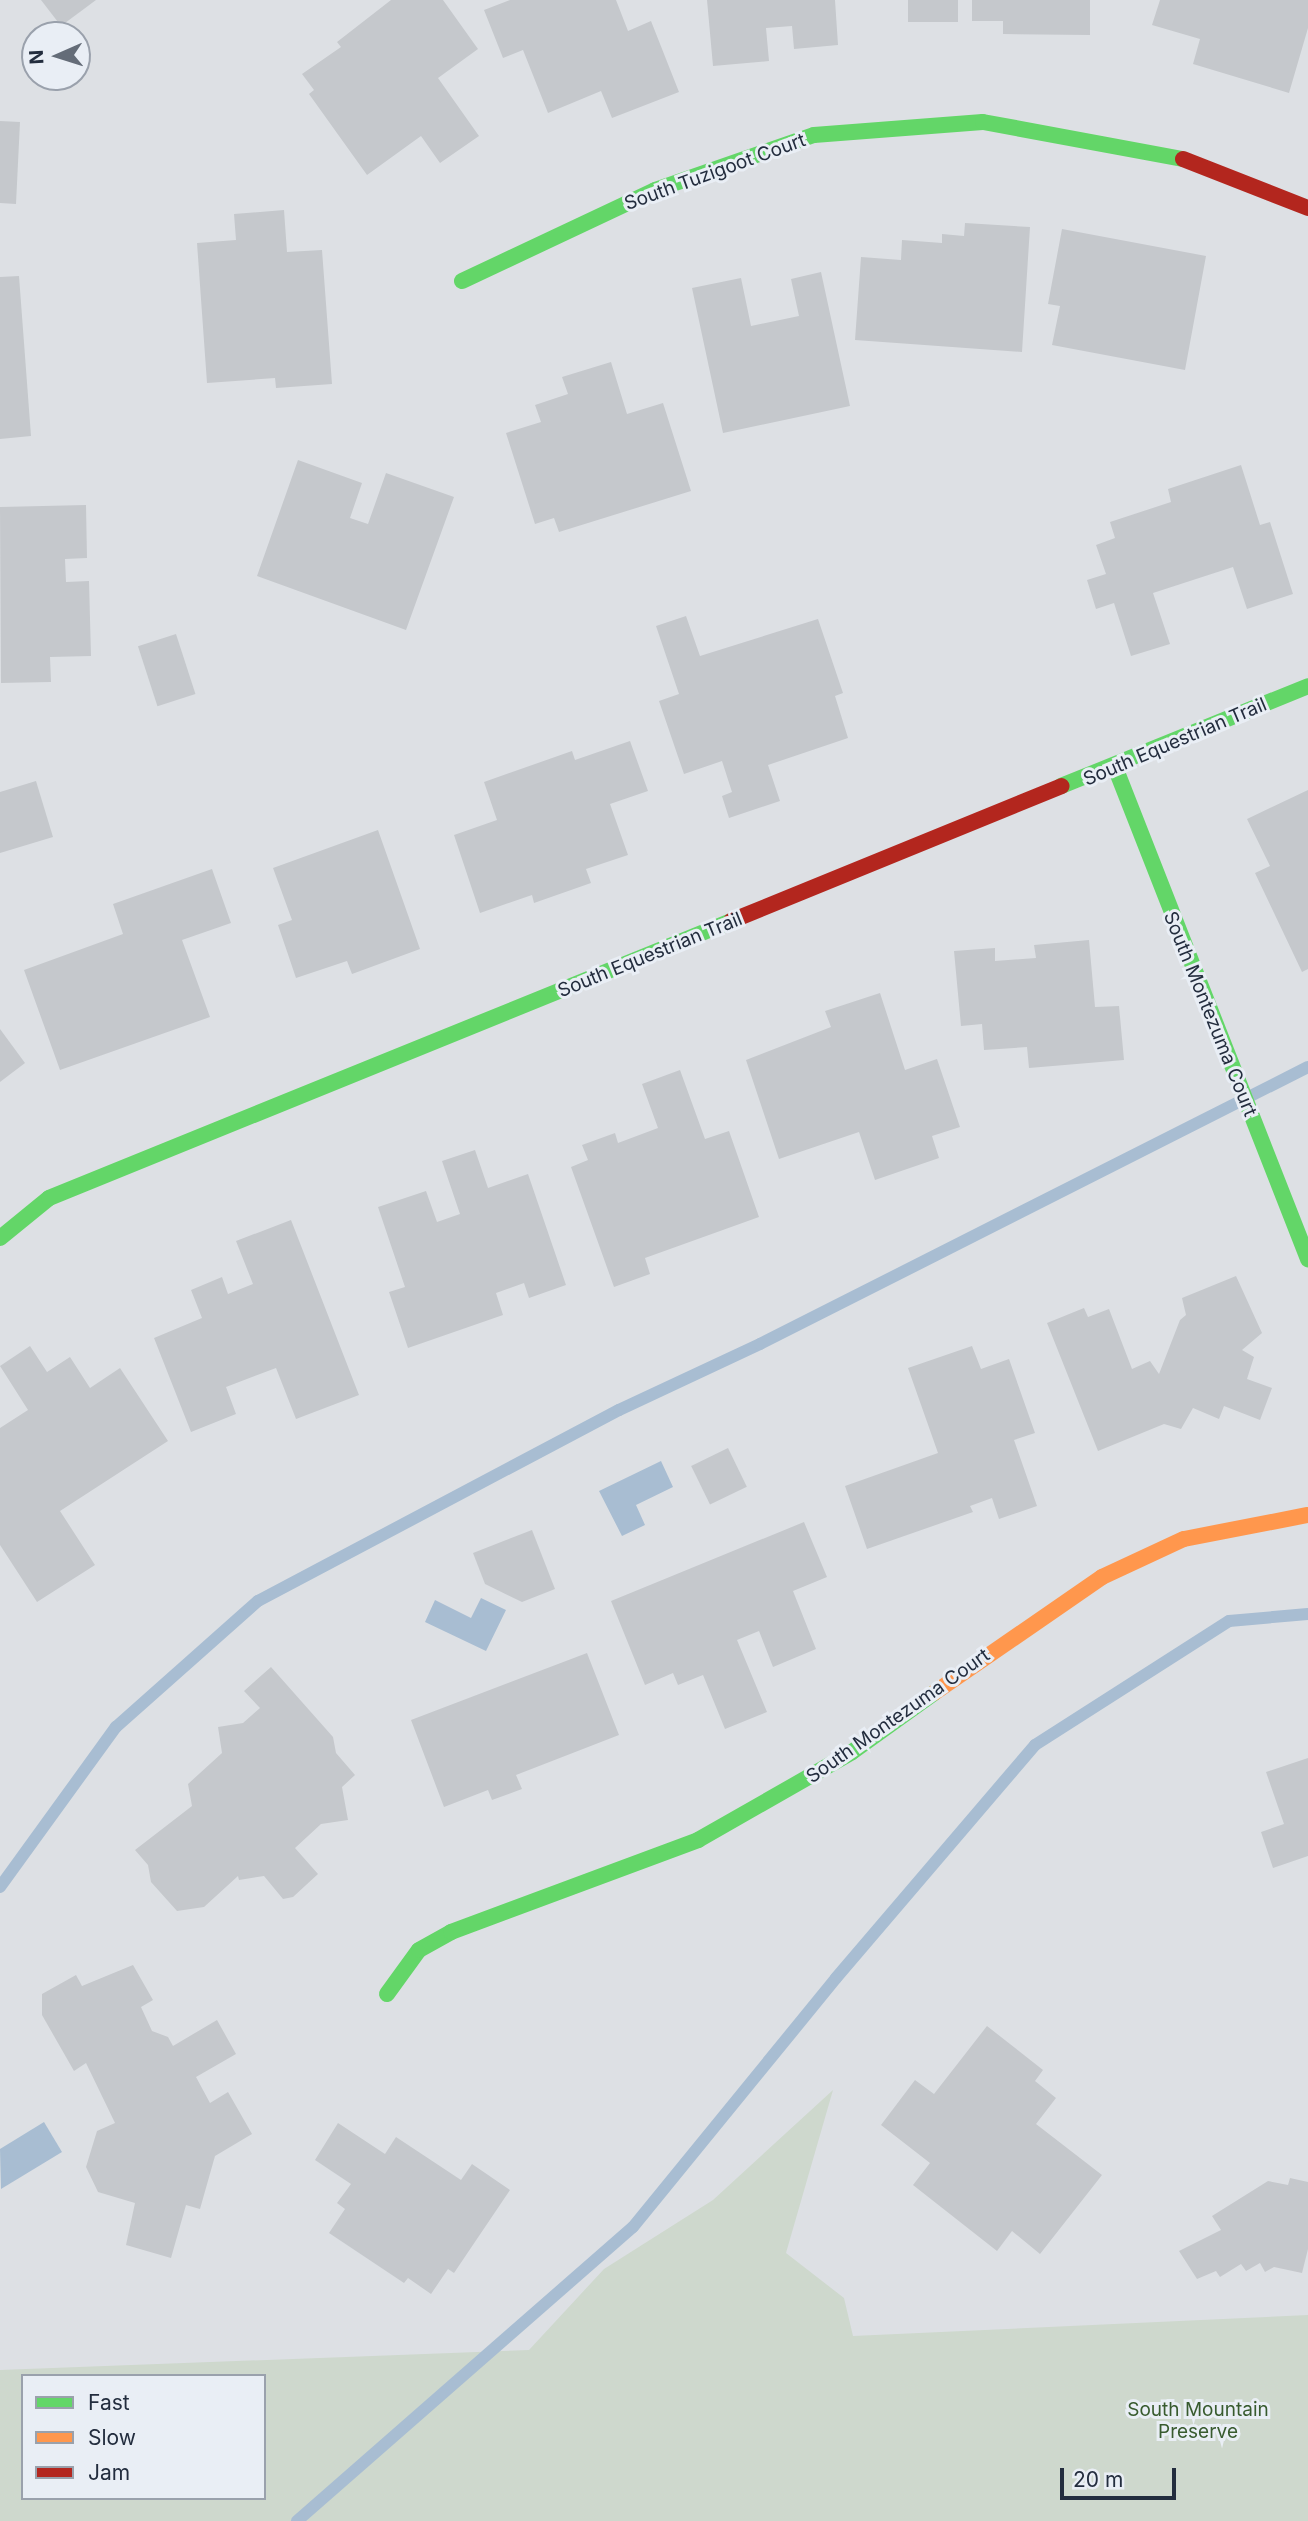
<!DOCTYPE html>
<html>
<head>
<meta charset="utf-8">
<style>
  body { margin:0 }
  #map { position:relative; width:1308px; height:2521px; overflow:hidden; background:#dde0e4; font-family:Inter,sans-serif }
  div>[style] { position:absolute }
  [style*='--x'] { left:calc(var(--x)*1px); top:calc(var(--y)*1px); width:calc(var(--w)*1px); rotate:calc(var(--a)*1deg) }
  .green>* { inset:0; background:#ced8cd }
  .water>* { inset:0; background:#a8bdd2 }
  .stream>* { height:12px; margin:-6px; padding:0 6px; transform-origin:6px; border-radius:6px; background:#a8bdd2 }
  .building>* { inset:0; background:#c5c8cc; transform-origin:0 0 }
  .fast>* { height:16px; margin:-8px; padding:0 8px; transform-origin:8px; border-radius:8px; background:#63d668 }
  .slow>* { height:16px; margin:-8px; padding:0 8px; transform-origin:8px; border-radius:8px; background:#ff974d }
  .jam>* { height:16px; margin:-8px; padding:0 8px; transform-origin:8px; border-radius:8px; background:#b3261e }
  span { translate:-50% -50%; white-space:nowrap; text-align:center; line-height:1.15; -webkit-text-stroke:6px #e9eef5; paint-order:stroke }
  .street-label { font-size:19px; color:#232d3e }
  .park-label { font-size:19px; color:#385b2f }
  .legend { position:absolute; left:21px; top:2374px; width:245px; height:126px; box-sizing:border-box; background:#e9eef5; border:2px solid #9aa1ac; margin:0; padding:9px 12px; list-style:none; font-size:21px; color:#232d3e }
  .legend li { display:flex; align-items:center; gap:14px; height:35px }
  .legend b { width:35px; border:2px solid #9aa1ac }
  .north { position:absolute; left:21px; top:21px; width:70px; height:70px; box-sizing:border-box; background:#e9eef5; border:2px solid #9aa1ac; border-radius:50%; rotate:267deg; font-size:19px; font-weight:700; line-height:28px; text-align:center; color:#232d3e }
  .north::after { content:''; display:block; margin:auto; width:24px; height:32px; background:#646c78; clip-path:polygon(50% 0,100% 100%,50% 72%,0 100%) }
  .scale { position:absolute; left:1060px; top:2468px; width:116px; height:32px; box-sizing:border-box; border:4px solid #232d3e; border-top:0; padding-left:9px; font-size:21px; line-height:24px; white-space:nowrap; color:#232d3e; -webkit-text-stroke:5px #e9eef5; paint-order:stroke }
</style>
</head>
<body>
<div id="map">
  <div class="green">
    <div style="clip-path:polygon(evenodd,833px 2090px,786px 2253px,844px 2298px,853px 2336px,1308px 2315px,1308px 2521px,0 2521px,0 2370px,529px 2350px,604px 2269px,713px 2200px,833px 2090px,23px 2376px,264px 2376px,264px 2498px,23px 2498px,23px 2376px)"></div>
  </div>
  <div class="water">
    <div style="clip-path:polygon(661px 1461px,673px 1487px,636px 1505px,645px 1525px,622px 1536px,599px 1491px)"></div>
    <div style="clip-path:polygon(481px 1598px,506px 1610px,486px 1651px,425px 1622px,435px 1600px,471px 1618px)"></div>
    <div style="clip-path:polygon(44px 2122px,62px 2152px,1px 2189px,0 2149px)"></div>
  </div>
  <div class="stream">
    <div style="--x:0;--y:1887;--w:198;--a:-54.1"></div>
    <div style="--x:116;--y:1727;--w:190;--a:-41.6"></div>
    <div style="--x:258;--y:1601;--w:408;--a:-27.9"></div>
    <div style="--x:619;--y:1410;--w:156;--a:-25.1"></div>
    <div style="--x:760;--y:1344;--w:614;--a:-26.82"></div>
    <div style="--x:297;--y:2521;--w:446;--a:-41.2"></div>
    <div style="--x:633;--y:2227;--w:321;--a:-50.8"></div>
    <div style="--x:836;--y:1978;--w:306;--a:-49.5"></div>
    <div style="--x:1035;--y:1745;--w:230;--a:-32.6"></div>
    <div style="--x:1229;--y:1621;--w:79;--a:-5.1"></div>
  </div>
  <div class="building">
    <div style="clip-path:polygon(41px 0,96px 0,61px 26px)"></div>
    <div style="clip-path:polygon(391px 0,443px 0,478px 49px,438px 78px,479px 136px,440px 163px,421px 136px,367px 175px,309px 94px,314px 90px,302px 74px,341px 47px,337px 42px)"></div>
    <div style="clip-path:polygon(510px 0,616px 0,628px 31px,651px 21px,679px 92px,612px 118px,601px 91px,548px 113px,523px 50px,503px 58px,484px 10px)"></div>
    <div style="clip-path:polygon(707px 0,835px 0,838px 45px,794px 49px,792px 26px,766px 28px,769px 61px,713px 66px)"></div>
    <div style="left:908px;top:0;width:50px;height:22px"></div>
    <div style="clip-path:polygon(972px 0,1090px 0,1090px 35px,1003px 34px,1003px 21px,972px 21px)"></div>
    <div style="clip-path:polygon(1160px 0,1308px 0,1308px 28px,1289px 93px,1193px 64px,1200px 39px,1152px 25px)"></div>
    <div style="clip-path:polygon(0 121px,20px 122px,16px 204px,0 203px)"></div>
    <div style="clip-path:polygon(284px 210px,287px 252px,322px 250px,332px 384px,276px 388px,275px 378px,207px 383px,197px 243px,236px 240px,234px 214px)"></div>
    <div style="clip-path:polygon(965px 223px,1030px 227px,1022px 352px,855px 340px,861px 257px,901px 260px,902px 240px,942px 243px,942px 234px,964px 236px)"></div>
    <div style="clip-path:polygon(1062px 229px,1206px 256px,1185px 370px,1052px 345px,1060px 306px,1048px 304px)"></div>
    <div style="clip-path:polygon(821px 272px,850px 406px,723px 433px,692px 288px,741px 278px,751px 326px,799px 316px,791px 279px)"></div>
    <div style="clip-path:polygon(19px 276px,31px 436px,0 439px,0 277px)"></div>
    <div style="clip-path:polygon(611px 362px,627px 414px,663px 403px,691px 491px,559px 532px,554px 518px,535px 524px,506px 433px,541px 422px,535px 405px,568px 394px,562px 377px)"></div>
    <div style="clip-path:polygon(298px 460px,362px 483px,350px 518px,368px 524px,386px 473px,454px 497px,406px 630px,257px 576px)"></div>
    <div style="clip-path:polygon(1241px 465px,1260px 525px,1270px 522px,1293px 594px,1247px 609px,1233px 567px,1153px 593px,1170px 644px,1131px 656px,1114px 603px,1096px 609px,1087px 580px,1106px 574px,1096px 545px,1115px 538px,1110px 522px,1171px 502px,1168px 489px)"></div>
    <div style="clip-path:polygon(86px 505px,87px 558px,65px 559px,66px 582px,89px 581px,91px 656px,50px 657px,51px 682px,1px 683px,0 507px)"></div>
    <div style="clip-path:polygon(686px 616px,700px 656px,818px 619px,843px 693px,835px 696px,848px 738px,768px 765px,780px 801px,729px 818px,722px 796px,732px 792px,722px 761px,684px 774px,659px 701px,679px 694px,656px 626px)"></div>
    <div style="left:176px;top:634px;width:63px;height:40px;rotate:72deg"></div>
    <div style="clip-path:polygon(630px 741px,648px 791px,610px 804px,628px 855px,586px 869px,591px 883px,534px 903px,532px 895px,480px 913px,454px 835px,497px 820px,484px 782px,572px 751px,575px 760px)"></div>
    <div style="clip-path:polygon(36px 781px,53px 837px,0 853px,0 792px)"></div>
    <div style="clip-path:polygon(1308px 790px,1308px 969px,1302px 972px,1255px 873px,1270px 866px,1247px 819px)"></div>
    <div style="clip-path:polygon(378px 830px,420px 949px,352px 974px,347px 961px,296px 978px,278px 925px,292px 920px,273px 868px)"></div>
    <div style="clip-path:polygon(212px 869px,231px 923px,182px 940px,210px 1017px,60px 1070px,24px 970px,123px 934px,113px 904px)"></div>
    <div style="clip-path:polygon(1089px 940px,1095px 1007px,1119px 1006px,1124px 1060px,1029px 1068px,1027px 1047px,984px 1050px,982px 1024px,961px 1026px,954px 951px,995px 948px,995px 961px,1036px 958px,1034px 945px)"></div>
    <div style="clip-path:polygon(880px 993px,905px 1070px,937px 1059px,960px 1127px,932px 1136px,939px 1158px,875px 1180px,859px 1132px,779px 1159px,746px 1060px,831px 1027px,825px 1011px)"></div>
    <div style="clip-path:polygon(0 1029px,25px 1063px,0 1082px)"></div>
    <div style="clip-path:polygon(680px 1070px,705px 1139px,729px 1131px,759px 1217px,645px 1258px,650px 1274px,614px 1287px,571px 1167px,588px 1160px,582px 1145px,615px 1133px,618px 1143px,658px 1128px,642px 1084px)"></div>
    <div style="clip-path:polygon(475px 1150px,488px 1188px,528px 1174px,566px 1285px,529px 1298px,524px 1283px,496px 1293px,503px 1315px,408px 1348px,389px 1292px,405px 1287px,378px 1207px,426px 1191px,437px 1222px,460px 1214px,442px 1161px)"></div>
    <div style="clip-path:polygon(291px 1220px,359px 1395px,296px 1419px,276px 1368px,226px 1387px,236px 1414px,191px 1432px,154px 1338px,202px 1318px,191px 1290px,222px 1277px,228px 1294px,253px 1284px,236px 1241px)"></div>
    <div style="clip-path:polygon(1236px 1276px,1262px 1333px,1242px 1350px,1254px 1357px,1247px 1379px,1272px 1388px,1260px 1420px,1224px 1406px,1219px 1419px,1193px 1408px,1181px 1429px,1164px 1424px,1098px 1451px,1047px 1323px,1084px 1308px,1088px 1317px,1109px 1309px,1132px 1369px,1150px 1361px,1159px 1374px,1180px 1320px,1186px 1315px,1182px 1298px)"></div>
    <div style="clip-path:polygon(30px 1346px,47px 1372px,70px 1357px,90px 1388px,120px 1368px,168px 1441px,60px 1511px,95px 1565px,37px 1602px,0 1545px,0 1428px,28px 1410px,0 1366px)"></div>
    <div style="clip-path:polygon(972px 1346px,981px 1369px,1009px 1359px,1035px 1433px,1014px 1440px,1037px 1506px,999px 1519px,992px 1498px,970px 1506px,973px 1512px,867px 1549px,845px 1486px,938px 1453px,908px 1368px)"></div>
    <div style="left:728px;top:1448px;width:43px;height:41px;rotate:64deg"></div>
    <div style="clip-path:polygon(804px 1522px,827px 1577px,793px 1591px,816px 1649px,773px 1667px,759px 1631px,737px 1640px,767px 1712px,725px 1729px,703px 1675px,678px 1685px,673px 1673px,645px 1685px,611px 1601px)"></div>
    <div style="clip-path:polygon(532px 1530px,555px 1589px,522px 1602px,485px 1584px,473px 1553px)"></div>
    <div style="clip-path:polygon(587px 1653px,619px 1735px,516px 1775px,522px 1789px,492px 1800px,488px 1790px,444px 1807px,411px 1720px)"></div>
    <div style="clip-path:polygon(271px 1667px,333px 1737px,336px 1753px,355px 1775px,342px 1787px,348px 1820px,321px 1824px,295px 1848px,318px 1874px,293px 1897px,283px 1899px,264px 1876px,239px 1880px,238px 1876px,204px 1907px,177px 1911px,151px 1882px,148px 1865px,135px 1850px,192px 1806px,188px 1784px,222px 1753px,218px 1727px,243px 1723px,260px 1708px,244px 1691px)"></div>
    <div style="clip-path:polygon(1308px 1758px,1308px 1856px,1273px 1868px,1261px 1832px,1284px 1824px,1266px 1772px)"></div>
    <div style="clip-path:polygon(133px 1965px,153px 2000px,141px 2007px,152px 2031px,168px 2037px,173px 2046px,217px 2020px,236px 2054px,196px 2077px,210px 2103px,228px 2092px,252px 2134px,215px 2156px,200px 2209px,186px 2205px,171px 2258px,126px 2245px,135px 2203px,98px 2192px,86px 2167px,97px 2131px,115px 2123px,86px 2063px,74px 2071px,42px 2015px,42px 1994px,76px 1975px,82px 1986px)"></div>
    <div style="clip-path:polygon(987px 2026px,1043px 2070px,1035px 2081px,1056px 2098px,1036px 2124px,1102px 2175px,1040px 2254px,1012px 2231px,997px 2251px,913px 2185px,930px 2163px,881px 2125px,915px 2080px,934px 2094px)"></div>
    <div style="clip-path:polygon(338px 2123px,385px 2154px,396px 2137px,461px 2180px,472px 2164px,510px 2190px,454px 2273px,448px 2269px,431px 2294px,408px 2278px,404px 2283px,329px 2233px,345px 2209px,337px 2203px,351px 2184px,315px 2160px)"></div>
    <div style="clip-path:polygon(1290px 2178px,1308px 2182px,1308px 2249px,1302px 2273px,1274px 2267px,1265px 2272px,1260px 2263px,1246px 2271px,1241px 2264px,1220px 2277px,1216px 2271px,1197px 2279px,1179px 2251px,1221px 2230px,1212px 2216px,1268px 2181px,1288px 2185px)"></div>
  </div>
  <div class="fast">
    <div style="--x:462;--y:281;--w:213;--a:-25.2"></div>
    <div style="--x:655;--y:190;--w:168;--a:-19.1"></div>
    <div style="--x:814;--y:135;--w:169;--a:-4.4"></div>
    <div style="--x:983;--y:122;--w:203;--a:10.5"></div>
    <div style="--x:1115;--y:767;--w:529;--a:68.58"></div>
    <div style="--x:1061;--y:786;--w:266;--a:-22"></div>
    <div style="--x:0;--y:1238;--w:63;--a:-39.2"></div>
    <div style="--x:49;--y:1198;--w:736;--a:-22.1"></div>
    <div style="--x:387;--y:1994;--w:54;--a:-54"></div>
    <div style="--x:419;--y:1950;--w:37;--a:-29"></div>
    <div style="--x:451;--y:1932;--w:264;--a:-20.4"></div>
    <div style="--x:698;--y:1840;--w:177;--a:-29.7"></div>
    <div style="--x:852;--y:1752;--w:101;--a:-35.7"></div>
  </div>
  <div class="slow">
    <div style="--x:934;--y:1693;--w:204;--a:-34.6"></div>
    <div style="--x:1102;--y:1577;--w:90;--a:-24.9"></div>
    <div style="--x:1184;--y:1539;--w:126;--a:-11"></div>
  </div>
  <div class="jam">
    <div style="--x:1183;--y:159;--w:134;--a:21.4"></div>
    <div style="--x:731;--y:921;--w:357;--a:-22.2"></div>
  </div>
  <div class="street-label">
    <span style="left:715px;top:172px;rotate:-20deg">South Tuzigoot Court</span>
    <span style="left:1175px;top:742px;rotate:-23deg">South Equestrian Trail</span>
    <span style="left:650px;top:955px;rotate:-22deg">South Equestrian Trail</span>
    <span style="left:1210px;top:1014px;rotate:68deg">South Montezuma Court</span>
    <span style="left:898px;top:1716px;rotate:-35deg">South Montezuma Court</span>
  </div>
  <div class="park-label">
    <span style="left:1198px;top:2421px">South Mountain<br>Preserve</span>
  </div>
  <ul class="legend">
  <li><b style="height:9px;background:#63d668"></b>Fast</li>
  <li><b style="height:9px;background:#ff974d"></b>Slow</li>
  <li><b style="height:9px;background:#b3261e"></b>Jam</li>
  </ul>
  <div class="north">N</div>
  <div class="scale">20 m</div>
</div>
</body>
</html>
